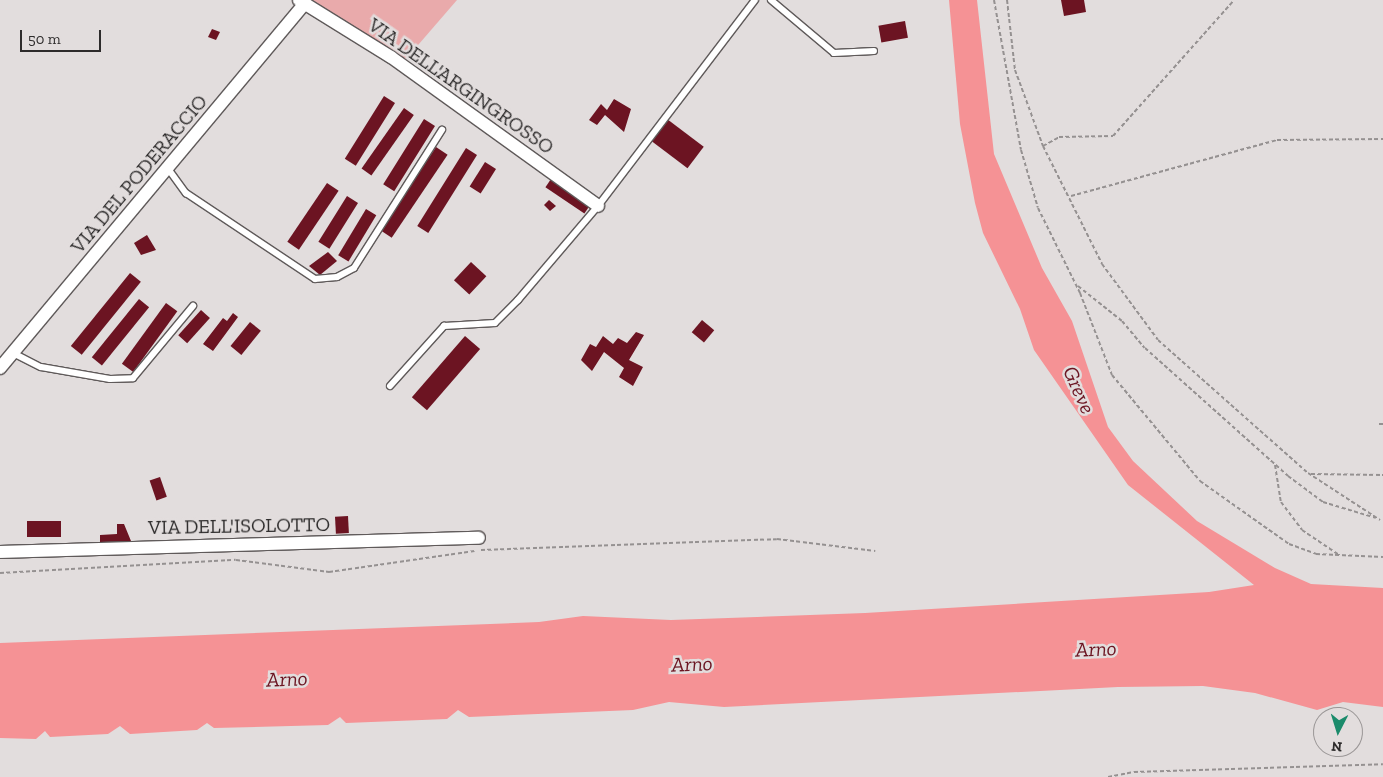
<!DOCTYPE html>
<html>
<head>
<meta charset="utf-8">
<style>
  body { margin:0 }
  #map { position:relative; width:1383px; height:777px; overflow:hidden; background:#e2dddd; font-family:"Zilla Slab",serif }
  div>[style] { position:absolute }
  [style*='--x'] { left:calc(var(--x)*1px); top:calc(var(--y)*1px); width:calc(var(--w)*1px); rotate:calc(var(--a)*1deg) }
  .green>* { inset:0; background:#e9aaab }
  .water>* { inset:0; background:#f59295 }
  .building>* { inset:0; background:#6c1422; transform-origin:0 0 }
  .path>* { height:2px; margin-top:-1px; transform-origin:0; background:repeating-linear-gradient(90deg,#959191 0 4px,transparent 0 6.5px) }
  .roads { filter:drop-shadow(1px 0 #5f5a5a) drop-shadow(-1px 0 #5f5a5a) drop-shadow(0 1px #5f5a5a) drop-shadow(0 -1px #5f5a5a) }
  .lane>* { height:6px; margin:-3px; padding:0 3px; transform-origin:3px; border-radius:3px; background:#fff }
  .street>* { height:12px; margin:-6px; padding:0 6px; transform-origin:6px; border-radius:6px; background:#fff }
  span { translate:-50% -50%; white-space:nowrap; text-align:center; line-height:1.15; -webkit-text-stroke:5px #e2dddd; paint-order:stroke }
  .street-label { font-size:20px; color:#2d2b2b }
  .water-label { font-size:21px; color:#6c1522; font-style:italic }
  .north { position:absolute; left:1313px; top:707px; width:50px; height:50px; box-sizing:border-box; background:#e2dddd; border:1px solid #9a9696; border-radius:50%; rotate:185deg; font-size:14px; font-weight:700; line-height:20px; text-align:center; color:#2d2b2b }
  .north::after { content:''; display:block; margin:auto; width:18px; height:22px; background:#1b8b6b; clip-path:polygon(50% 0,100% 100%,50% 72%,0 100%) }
  .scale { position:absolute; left:20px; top:30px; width:81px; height:22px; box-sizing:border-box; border:2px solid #2d2b2b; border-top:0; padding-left:6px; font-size:15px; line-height:18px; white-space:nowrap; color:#2d2b2b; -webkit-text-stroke:4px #e2dddd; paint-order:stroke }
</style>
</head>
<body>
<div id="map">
  <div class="green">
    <div style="clip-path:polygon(312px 0,457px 0,406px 59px)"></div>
  </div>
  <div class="water">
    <div style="clip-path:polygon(949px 0,977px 0,994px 154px,1042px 268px,1072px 321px,1108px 427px,1133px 461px,1197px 521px,1275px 568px,1311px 584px,1383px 588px,1383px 707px,1343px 702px,1317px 710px,1255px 693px,1203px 686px,1118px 687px,724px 707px,669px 702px,633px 710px,469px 717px,458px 710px,447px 719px,346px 723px,340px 717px,328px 725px,214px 728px,207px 723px,197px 730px,130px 734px,120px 726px,108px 734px,50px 737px,45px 731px,36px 739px,0 738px,0 643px,539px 622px,583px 616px,671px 620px,865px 613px,1209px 592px,1254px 585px,1128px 485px,1034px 350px,1020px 309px,983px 233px,975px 203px,960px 124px)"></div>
  </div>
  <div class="building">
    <div style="clip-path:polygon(1061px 0,1084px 0,1086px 12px,1064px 16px)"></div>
    <div style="left:905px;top:21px;width:17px;height:27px;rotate:80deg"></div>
    <div style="clip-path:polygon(212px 29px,220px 32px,216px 40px,208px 37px)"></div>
    <div style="left:384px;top:96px;width:13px;height:74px;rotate:32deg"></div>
    <div style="clip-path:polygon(614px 99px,631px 109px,624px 132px,605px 115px,597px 125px,589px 120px,601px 104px,607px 110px)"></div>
    <div style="left:404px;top:108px;width:12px;height:74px;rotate:35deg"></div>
    <div style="left:424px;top:119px;width:13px;height:77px;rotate:32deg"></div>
    <div style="left:667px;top:119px;width:46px;height:27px;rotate:37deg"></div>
    <div style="left:436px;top:147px;width:14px;height:100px;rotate:34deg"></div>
    <div style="left:466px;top:148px;width:13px;height:92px;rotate:32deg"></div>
    <div style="left:485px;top:162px;width:13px;height:29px;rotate:32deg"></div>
    <div style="left:551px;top:179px;width:47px;height:10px;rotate:34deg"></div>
    <div style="left:327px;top:183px;width:14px;height:71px;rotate:34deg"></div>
    <div style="left:347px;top:196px;width:13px;height:54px;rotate:32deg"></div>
    <div style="clip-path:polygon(549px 200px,556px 206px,550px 211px,544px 205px)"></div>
    <div style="left:366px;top:209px;width:12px;height:54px;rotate:31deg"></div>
    <div style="clip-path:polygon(147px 235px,156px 250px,141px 255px,134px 243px)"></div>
    <div style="clip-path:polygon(328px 252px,337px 261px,320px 275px,309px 266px)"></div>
    <div style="left:471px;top:262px;width:21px;height:25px;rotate:43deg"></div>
    <div style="left:130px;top:273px;width:14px;height:94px;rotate:39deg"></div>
    <div style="left:139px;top:299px;width:13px;height:75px;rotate:39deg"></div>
    <div style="left:166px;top:303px;width:14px;height:75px;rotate:36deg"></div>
    <div style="left:201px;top:310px;width:12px;height:34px;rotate:42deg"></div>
    <div style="clip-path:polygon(233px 313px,238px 317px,213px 351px,203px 344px,223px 318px,227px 321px)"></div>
    <div style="left:702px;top:320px;width:16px;height:16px;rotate:40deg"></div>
    <div style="left:250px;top:322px;width:14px;height:31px;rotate:39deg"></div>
    <div style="clip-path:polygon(636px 332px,644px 335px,629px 360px,643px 367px,633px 386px,619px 377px,624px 368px,604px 352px,592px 371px,581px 360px,590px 344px,596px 347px,603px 336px,613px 344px,618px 338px,627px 343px)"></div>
    <div style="left:465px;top:336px;width:20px;height:81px;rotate:41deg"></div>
    <div style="left:160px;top:477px;width:21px;height:11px;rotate:71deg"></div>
    <div style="left:348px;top:516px;width:17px;height:13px;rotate:87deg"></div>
    <div style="left:61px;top:521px;width:16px;height:34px;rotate:90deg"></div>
    <div style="clip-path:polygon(117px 524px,124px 524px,131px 541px,100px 543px,100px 535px,117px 534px)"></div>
  </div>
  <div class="path">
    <div style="--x:994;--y:0;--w:152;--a:79.8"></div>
    <div style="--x:1021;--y:150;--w:60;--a:73.7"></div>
    <div style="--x:1038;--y:208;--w:95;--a:63.7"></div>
    <div style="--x:1080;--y:293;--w:88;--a:68.7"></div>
    <div style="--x:1112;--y:375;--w:138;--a:50.3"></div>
    <div style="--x:1200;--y:481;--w:109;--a:35.3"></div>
    <div style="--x:1289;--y:544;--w:29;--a:20"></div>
    <div style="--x:1316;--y:554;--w:67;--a:2.6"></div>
    <div style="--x:1007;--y:0;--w:70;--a:83.5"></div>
    <div style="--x:1015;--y:70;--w:81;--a:69.8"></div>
    <div style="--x:1043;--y:146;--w:18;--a:-29"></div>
    <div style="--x:1059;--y:137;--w:54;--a:-1.1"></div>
    <div style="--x:1113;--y:136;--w:182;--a:-48.3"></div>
    <div style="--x:1043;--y:146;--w:132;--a:63.4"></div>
    <div style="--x:1102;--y:264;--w:94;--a:53.6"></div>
    <div style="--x:1158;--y:340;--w:200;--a:41.6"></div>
    <div style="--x:1308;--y:473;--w:86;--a:33.1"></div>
    <div style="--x:1071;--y:196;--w:213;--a:-15.2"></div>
    <div style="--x:1277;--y:140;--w:106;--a:-0.5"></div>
    <div style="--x:1078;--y:286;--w:56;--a:38.5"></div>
    <div style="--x:1122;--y:321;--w:35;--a:50"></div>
    <div style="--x:1145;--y:348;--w:192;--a:41.8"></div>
    <div style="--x:1288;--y:476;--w:44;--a:36.6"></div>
    <div style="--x:1323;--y:502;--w:55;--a:16.8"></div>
    <div style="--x:1379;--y:424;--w:4;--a:0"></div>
    <div style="--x:1275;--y:465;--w:37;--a:81"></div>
    <div style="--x:1281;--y:502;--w:35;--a:53"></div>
    <div style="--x:1302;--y:530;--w:45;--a:34"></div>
    <div style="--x:1311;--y:474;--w:72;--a:0.8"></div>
    <div style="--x:481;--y:550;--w:296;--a:-2.1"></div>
    <div style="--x:777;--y:539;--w:99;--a:7"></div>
    <div style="--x:0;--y:573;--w:236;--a:-3.2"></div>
    <div style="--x:236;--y:560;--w:94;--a:7.4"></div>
    <div style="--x:329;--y:572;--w:147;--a:-8.2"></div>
    <div style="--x:1108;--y:777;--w:26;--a:-11"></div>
    <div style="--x:1134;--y:772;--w:249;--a:-1.8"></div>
  </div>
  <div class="roads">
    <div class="lane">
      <div style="--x:771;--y:0;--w:82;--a:40.1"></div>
      <div style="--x:834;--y:53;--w:40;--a:-2.9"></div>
      <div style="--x:169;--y:170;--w:29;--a:54"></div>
      <div style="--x:186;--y:193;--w:155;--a:33.7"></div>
      <div style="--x:315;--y:279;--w:22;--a:-5"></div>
      <div style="--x:337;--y:277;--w:19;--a:-28"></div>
      <div style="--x:354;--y:268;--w:164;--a:-57.5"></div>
      <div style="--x:13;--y:353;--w:31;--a:27"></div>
      <div style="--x:41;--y:367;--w:70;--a:9.9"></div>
      <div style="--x:110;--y:379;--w:23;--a:-2"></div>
      <div style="--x:133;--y:378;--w:94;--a:-50.2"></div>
      <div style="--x:390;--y:386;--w:81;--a:-48"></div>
      <div style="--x:444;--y:326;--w:51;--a:-3.4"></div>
      <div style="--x:495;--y:323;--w:33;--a:-45"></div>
      <div style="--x:518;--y:300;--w:123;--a:-49.6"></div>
      <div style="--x:598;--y:206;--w:259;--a:-52.7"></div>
    </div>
    <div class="street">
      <div style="--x:299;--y:0;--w:108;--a:31.8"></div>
      <div style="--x:391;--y:57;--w:255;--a:35.7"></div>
      <div style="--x:0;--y:368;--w:476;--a:-50.1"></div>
      <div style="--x:0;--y:552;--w:479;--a:-1.7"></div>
    </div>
  </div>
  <div class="street-label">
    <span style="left:461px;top:86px;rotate:35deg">VIA DELL'ARGINGROSSO</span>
    <span style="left:139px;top:174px;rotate:-50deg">VIA DEL PODERACCIO</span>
    <span style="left:239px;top:526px;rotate:-1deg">VIA DELL'ISOLOTTO</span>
  </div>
  <div class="water-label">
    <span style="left:1079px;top:390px;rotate:66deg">Greve</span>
    <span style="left:1096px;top:649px;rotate:-2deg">Arno</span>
    <span style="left:692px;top:664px;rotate:-2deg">Arno</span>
    <span style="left:287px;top:679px;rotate:-2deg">Arno</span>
  </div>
  <div class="north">N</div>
  <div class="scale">50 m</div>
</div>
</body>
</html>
